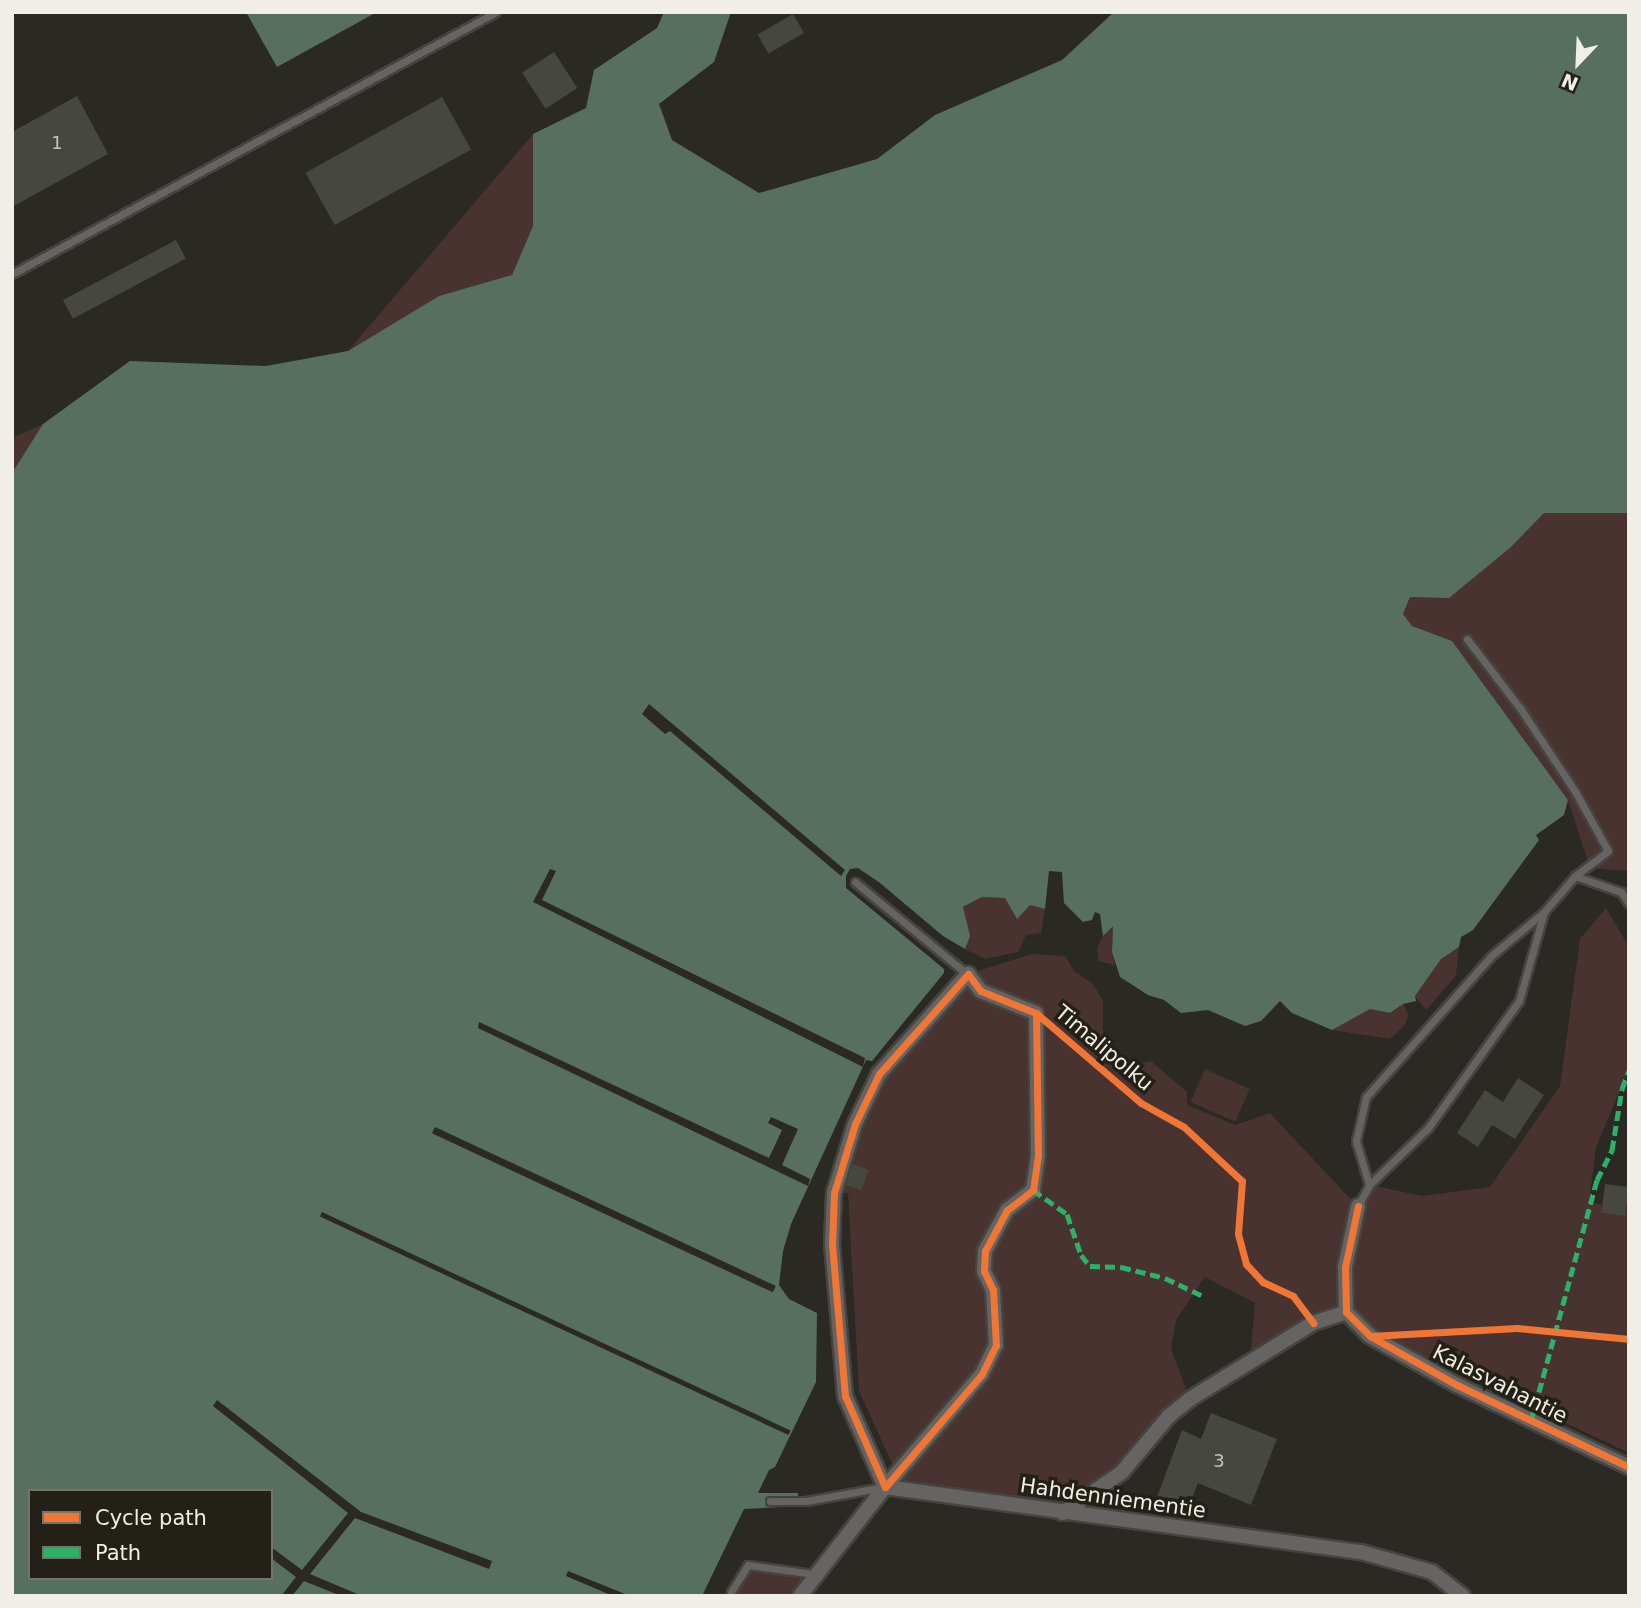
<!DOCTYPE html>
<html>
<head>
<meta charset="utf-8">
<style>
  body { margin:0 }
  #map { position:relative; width:1641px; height:1608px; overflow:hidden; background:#2a2923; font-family:"DejaVu Sans",sans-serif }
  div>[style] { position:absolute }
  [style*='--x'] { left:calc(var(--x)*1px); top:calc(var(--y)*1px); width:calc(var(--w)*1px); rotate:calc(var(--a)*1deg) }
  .green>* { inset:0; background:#493330; transform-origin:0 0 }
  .water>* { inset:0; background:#566f61 }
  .pier>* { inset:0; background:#2a2923; transform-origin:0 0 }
  .building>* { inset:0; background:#464840; transform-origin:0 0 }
  .roads { filter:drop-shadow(2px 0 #45443f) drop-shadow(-2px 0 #45443f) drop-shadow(0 2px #45443f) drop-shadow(0 -2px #45443f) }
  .lane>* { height:7px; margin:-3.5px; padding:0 3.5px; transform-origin:3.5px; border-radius:3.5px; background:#666463 }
  .street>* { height:14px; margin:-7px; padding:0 7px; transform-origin:7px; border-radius:7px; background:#666463 }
  .quiet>* { height:5px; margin-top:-2.5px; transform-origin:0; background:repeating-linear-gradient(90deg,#2db169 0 10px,transparent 0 15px) }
  .cycleway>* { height:7px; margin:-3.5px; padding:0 3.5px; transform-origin:3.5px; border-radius:3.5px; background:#f07635 }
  span { translate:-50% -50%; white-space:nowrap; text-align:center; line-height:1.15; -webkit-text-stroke:7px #232117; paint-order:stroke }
  .number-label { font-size:18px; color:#c6c4bd }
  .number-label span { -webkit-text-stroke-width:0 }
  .street-label { font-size:21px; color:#f0eee7 }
  .frame { position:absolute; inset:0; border:14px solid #f0eee7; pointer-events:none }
  .legend { position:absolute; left:28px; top:1489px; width:245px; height:91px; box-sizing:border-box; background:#232117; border:2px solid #75736a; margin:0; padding:9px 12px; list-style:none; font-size:21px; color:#f0eee7 }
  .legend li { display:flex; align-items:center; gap:14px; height:35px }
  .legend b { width:35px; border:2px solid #75736a }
  .north { position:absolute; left:1543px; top:28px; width:70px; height:70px; -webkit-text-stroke:5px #232117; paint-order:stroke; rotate:203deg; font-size:19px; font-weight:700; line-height:28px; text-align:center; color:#f0eee7 }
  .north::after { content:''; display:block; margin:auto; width:24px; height:32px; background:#f0eee7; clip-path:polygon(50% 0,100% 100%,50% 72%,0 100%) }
</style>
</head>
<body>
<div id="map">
  <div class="green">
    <div style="clip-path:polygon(533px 134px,533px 226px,512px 275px,439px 296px,348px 351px)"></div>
    <div style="clip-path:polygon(43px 424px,12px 473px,12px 438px)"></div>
    <div style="clip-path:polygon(1543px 513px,1629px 513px,1629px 871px,1590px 868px,1568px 800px,1452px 641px,1411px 626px,1403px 614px,1410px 597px,1511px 547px)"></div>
    <div style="clip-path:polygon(982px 897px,1005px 898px,1045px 909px,1041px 933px,1026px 935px,1018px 952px,985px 959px,965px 949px,969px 936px,963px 908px)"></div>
    <div style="clip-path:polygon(1606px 908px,1629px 947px,1629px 1069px,1596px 1147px,1589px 1202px,1629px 1210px,1629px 1453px,1401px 1345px,1370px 1336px,1346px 1312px,1250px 1361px,1255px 1303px,1205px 1277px,1176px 1320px,1171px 1349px,1190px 1399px,1122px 1472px,1063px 1513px,885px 1487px,897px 1474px,859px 1391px,848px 1193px,834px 1193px,879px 1074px,968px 974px,1032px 954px,1065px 956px,1075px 972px,1092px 983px,1103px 1000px,1103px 1044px,1119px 1058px,1137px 1064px,1151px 1061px,1187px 1092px,1187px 1105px,1235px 1125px,1270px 1113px,1357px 1206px,1369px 1185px,1423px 1196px,1490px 1187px,1560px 1086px,1580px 939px)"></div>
    <div style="clip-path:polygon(1113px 925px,1112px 952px,1115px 965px,1098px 961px,1097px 948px,1103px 936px)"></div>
    <div style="clip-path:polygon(1459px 947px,1456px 976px,1426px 1010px,1415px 996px,1441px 959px)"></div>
    <div style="clip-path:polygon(1403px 1004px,1409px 1015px,1404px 1026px,1390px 1039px,1332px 1030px,1370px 1009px,1390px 1013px)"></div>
    <div style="left:1205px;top:1069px;width:49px;height:36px;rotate:24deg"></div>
    <div style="clip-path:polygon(748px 1565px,814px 1574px,800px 1596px,727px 1596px)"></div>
  </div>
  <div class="water">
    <div style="clip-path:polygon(246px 12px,377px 12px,277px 67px)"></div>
    <div style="clip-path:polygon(evenodd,664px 12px,731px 12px,714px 62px,659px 104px,672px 140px,759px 193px,877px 159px,935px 115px,1062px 60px,1114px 12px,1629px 12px,1629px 513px,1544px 513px,1511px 547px,1449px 598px,1410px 597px,1403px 614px,1412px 626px,1452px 641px,1568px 800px,1564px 815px,1536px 835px,1539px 840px,1473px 930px,1461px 937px,1459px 947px,1441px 959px,1415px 996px,1416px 1001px,1403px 1004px,1390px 1013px,1370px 1009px,1332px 1030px,1292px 1013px,1280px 1001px,1261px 1021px,1245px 1026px,1208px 1010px,1181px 1013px,1164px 1000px,1148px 995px,1120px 977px,1112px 952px,1113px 926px,1103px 936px,1100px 914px,1095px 912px,1092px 920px,1083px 922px,1064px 903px,1062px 872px,1049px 871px,1045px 909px,1030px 905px,1017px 919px,1005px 898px,982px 897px,963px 907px,970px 936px,965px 949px,943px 936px,880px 883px,858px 868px,850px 869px,846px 876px,846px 888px,944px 969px,944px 973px,872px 1061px,866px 1060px,791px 1224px,783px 1251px,779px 1285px,789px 1299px,817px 1313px,816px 1382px,775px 1467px,769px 1470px,758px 1493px,798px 1493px,798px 1506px,744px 1509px,702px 1596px,12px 1596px,12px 473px,43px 424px,130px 361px,266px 366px,348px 351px,439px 296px,512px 275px,533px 226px,533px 134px,586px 108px,594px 70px,657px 28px,664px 12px,30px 1491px,271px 1491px,271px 1578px,30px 1578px,30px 1491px)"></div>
  </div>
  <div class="pier">
    <div style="clip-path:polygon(649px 704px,845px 870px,841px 876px,670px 731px,665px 734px,642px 714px)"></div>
    <div style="clip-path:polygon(550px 869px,556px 871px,542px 900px,865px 1058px,863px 1067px,533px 902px)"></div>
    <div style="clip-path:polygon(479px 1022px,769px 1158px,782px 1130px,768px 1123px,771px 1117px,798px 1129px,782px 1165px,810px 1179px,808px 1186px,478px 1028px)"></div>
    <div style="left:435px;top:1127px;width:376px;height:7px;rotate:25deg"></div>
    <div style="left:322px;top:1212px;width:517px;height:5px;rotate:25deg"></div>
    <div style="clip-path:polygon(217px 1400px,361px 1512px,492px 1561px,489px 1569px,355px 1518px,310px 1574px,362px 1596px,341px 1596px,304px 1581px,292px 1596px,281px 1596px,296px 1577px,271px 1558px,271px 1547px,302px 1570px,348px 1513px,213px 1406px)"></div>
    <div style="clip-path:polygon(568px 1571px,630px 1596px,613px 1596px,566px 1576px)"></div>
  </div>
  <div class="building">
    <div style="left:793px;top:14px;width:22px;height:41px;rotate:60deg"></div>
    <div style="left:554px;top:52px;width:43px;height:38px;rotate:57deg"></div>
    <div style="clip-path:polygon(77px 96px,108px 154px,12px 207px,12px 132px)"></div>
    <div style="left:442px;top:97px;width:60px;height:156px;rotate:61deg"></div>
    <div style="left:176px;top:240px;width:21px;height:128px;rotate:62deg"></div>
    <div style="clip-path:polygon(1518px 1078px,1544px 1095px,1515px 1139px,1492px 1125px,1478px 1147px,1457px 1133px,1485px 1090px,1503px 1102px)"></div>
    <div style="left:853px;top:1164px;width:17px;height:22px;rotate:21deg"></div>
    <div style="left:1605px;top:1184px;width:24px;height:29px;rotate:7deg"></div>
    <div style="clip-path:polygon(1211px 1413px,1277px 1439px,1251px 1505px,1198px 1483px,1185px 1517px,1154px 1505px,1182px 1430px,1201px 1439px)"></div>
  </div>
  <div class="roads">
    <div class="lane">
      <div style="--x:12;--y:274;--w:550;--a:-28.43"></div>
      <div style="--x:1467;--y:639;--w:87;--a:52.5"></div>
      <div style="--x:1520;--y:708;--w:102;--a:56.6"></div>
      <div style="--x:1576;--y:793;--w:66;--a:61.1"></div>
      <div style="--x:1608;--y:851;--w:41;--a:142.9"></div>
      <div style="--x:855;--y:882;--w:145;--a:39.4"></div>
      <div style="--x:1369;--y:1185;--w:46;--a:-106.5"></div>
      <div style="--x:1356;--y:1141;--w:45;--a:-77.2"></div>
      <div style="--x:1366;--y:1097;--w:188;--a:-48.4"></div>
      <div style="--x:1491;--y:956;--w:69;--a:-39.7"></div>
      <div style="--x:1358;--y:1206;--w:24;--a:-62"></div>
      <div style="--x:1369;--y:1185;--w:82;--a:-44"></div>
      <div style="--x:1428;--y:1128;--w:156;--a:-54.4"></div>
      <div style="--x:1519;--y:1001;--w:92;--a:-74.3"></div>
      <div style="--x:1544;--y:912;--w:48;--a:-49.3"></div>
      <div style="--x:1575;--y:876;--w:49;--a:19.2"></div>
      <div style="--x:1621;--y:892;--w:14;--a:56"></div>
      <div style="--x:770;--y:1501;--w:36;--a:0"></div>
      <div style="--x:806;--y:1501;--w:79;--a:-10.2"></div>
      <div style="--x:731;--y:1592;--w:32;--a:-58"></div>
      <div style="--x:748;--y:1565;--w:67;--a:7.8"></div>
    </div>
    <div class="street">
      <div style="--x:968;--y:974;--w:21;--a:53"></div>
      <div style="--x:981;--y:991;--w:59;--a:21.8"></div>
      <div style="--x:1036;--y:1013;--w:142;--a:89.2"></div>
      <div style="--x:1038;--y:1155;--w:35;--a:98"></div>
      <div style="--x:1033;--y:1190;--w:33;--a:142"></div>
      <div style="--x:1007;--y:1210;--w:47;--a:118.2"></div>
      <div style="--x:985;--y:1251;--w:20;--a:93"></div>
      <div style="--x:984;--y:1271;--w:21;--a:65"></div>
      <div style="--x:993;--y:1290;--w:55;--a:86.9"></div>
      <div style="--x:996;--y:1345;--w:32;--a:116"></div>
      <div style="--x:982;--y:1374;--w:149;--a:130.6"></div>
      <div style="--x:885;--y:1487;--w:99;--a:-113.7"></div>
      <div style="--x:845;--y:1396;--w:153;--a:-94.9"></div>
      <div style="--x:832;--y:1244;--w:51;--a:-87.8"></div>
      <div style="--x:834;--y:1193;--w:72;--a:-73.1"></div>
      <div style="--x:855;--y:1124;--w:55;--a:-64.4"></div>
      <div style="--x:879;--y:1074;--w:134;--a:-48.3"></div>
      <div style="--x:1358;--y:1206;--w:62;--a:102"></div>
      <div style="--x:1345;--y:1267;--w:45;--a:88.7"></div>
      <div style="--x:1346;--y:1312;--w:34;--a:45"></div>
      <div style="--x:1370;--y:1336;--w:100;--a:29.4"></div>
      <div style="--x:1457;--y:1385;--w:191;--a:25.5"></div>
      <div style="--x:1063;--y:1513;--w:72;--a:-34.8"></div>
      <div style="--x:1122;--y:1472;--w:73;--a:-50"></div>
      <div style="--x:1169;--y:1416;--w:27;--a:-39"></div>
      <div style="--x:1190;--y:1399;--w:145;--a:-31.7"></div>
      <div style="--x:1313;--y:1323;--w:35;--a:-18"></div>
      <div style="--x:800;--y:1596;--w:138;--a:-52.1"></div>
      <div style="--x:885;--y:1487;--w:480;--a:7.8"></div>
      <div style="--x:1361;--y:1552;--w:74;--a:15.7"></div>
      <div style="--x:1432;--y:1572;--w:39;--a:38"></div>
    </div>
  </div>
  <div class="quiet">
    <div style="--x:1033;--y:1190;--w:42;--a:35.2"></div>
    <div style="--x:1067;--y:1214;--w:43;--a:71.1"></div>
    <div style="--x:1081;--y:1255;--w:14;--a:51"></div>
    <div style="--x:1090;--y:1266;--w:31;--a:2"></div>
    <div style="--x:1121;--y:1267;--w:45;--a:14"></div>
    <div style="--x:1165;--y:1278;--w:42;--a:25.3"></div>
    <div style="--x:1531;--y:1421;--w:250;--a:-74.7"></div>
    <div style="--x:1597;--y:1180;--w:34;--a:-63"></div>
    <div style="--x:1612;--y:1150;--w:62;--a:-80.7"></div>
    <div style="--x:1622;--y:1089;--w:19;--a:-69"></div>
  </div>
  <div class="cycleway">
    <div style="--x:968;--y:974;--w:21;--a:53"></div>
    <div style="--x:981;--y:991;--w:59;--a:21.8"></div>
    <div style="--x:1036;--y:1013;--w:142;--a:89.2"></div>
    <div style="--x:1038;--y:1155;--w:35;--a:98"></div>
    <div style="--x:1033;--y:1190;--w:33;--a:142"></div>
    <div style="--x:1007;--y:1210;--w:47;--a:118.2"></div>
    <div style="--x:985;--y:1251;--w:20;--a:93"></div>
    <div style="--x:984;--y:1271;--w:21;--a:65"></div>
    <div style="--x:993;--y:1290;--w:55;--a:86.9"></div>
    <div style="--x:996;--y:1345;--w:32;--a:116"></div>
    <div style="--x:982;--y:1374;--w:149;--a:130.6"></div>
    <div style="--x:885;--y:1487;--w:99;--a:-113.7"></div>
    <div style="--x:845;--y:1396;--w:153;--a:-94.9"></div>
    <div style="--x:832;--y:1244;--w:51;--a:-87.8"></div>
    <div style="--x:834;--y:1193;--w:72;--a:-73.1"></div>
    <div style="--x:855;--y:1124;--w:55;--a:-64.4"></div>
    <div style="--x:879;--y:1074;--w:134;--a:-48.3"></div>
    <div style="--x:1036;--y:1013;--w:138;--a:40.6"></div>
    <div style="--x:1141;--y:1103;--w:49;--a:29.2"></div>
    <div style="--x:1184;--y:1127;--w:79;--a:43"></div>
    <div style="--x:1242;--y:1181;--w:53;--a:94.3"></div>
    <div style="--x:1238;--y:1234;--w:31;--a:75"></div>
    <div style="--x:1246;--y:1264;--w:25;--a:47"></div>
    <div style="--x:1263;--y:1282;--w:33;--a:25"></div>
    <div style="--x:1293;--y:1296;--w:34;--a:53"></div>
    <div style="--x:1358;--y:1206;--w:62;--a:102"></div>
    <div style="--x:1345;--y:1267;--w:45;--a:88.7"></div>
    <div style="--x:1346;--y:1312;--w:34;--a:45"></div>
    <div style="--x:1370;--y:1336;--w:100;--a:29.4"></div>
    <div style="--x:1457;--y:1385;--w:191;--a:25.5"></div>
    <div style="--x:1370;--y:1336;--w:147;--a:-3.1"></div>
    <div style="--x:1517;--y:1328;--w:113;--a:5.6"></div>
  </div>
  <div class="number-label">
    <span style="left:57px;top:143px">1</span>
    <span style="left:1219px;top:1461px">3</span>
  </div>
  <div class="street-label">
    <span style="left:1104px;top:1048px;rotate:40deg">Timalipolku</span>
    <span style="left:1500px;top:1384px;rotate:27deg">Kalasvahantie</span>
    <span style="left:1113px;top:1498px;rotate:8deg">Hahdenniementie</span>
  </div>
  <div class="frame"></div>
  <ul class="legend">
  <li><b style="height:9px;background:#f07635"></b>Cycle path</li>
  <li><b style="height:9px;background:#2db169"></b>Path</li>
  </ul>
  <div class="north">N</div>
</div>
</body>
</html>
